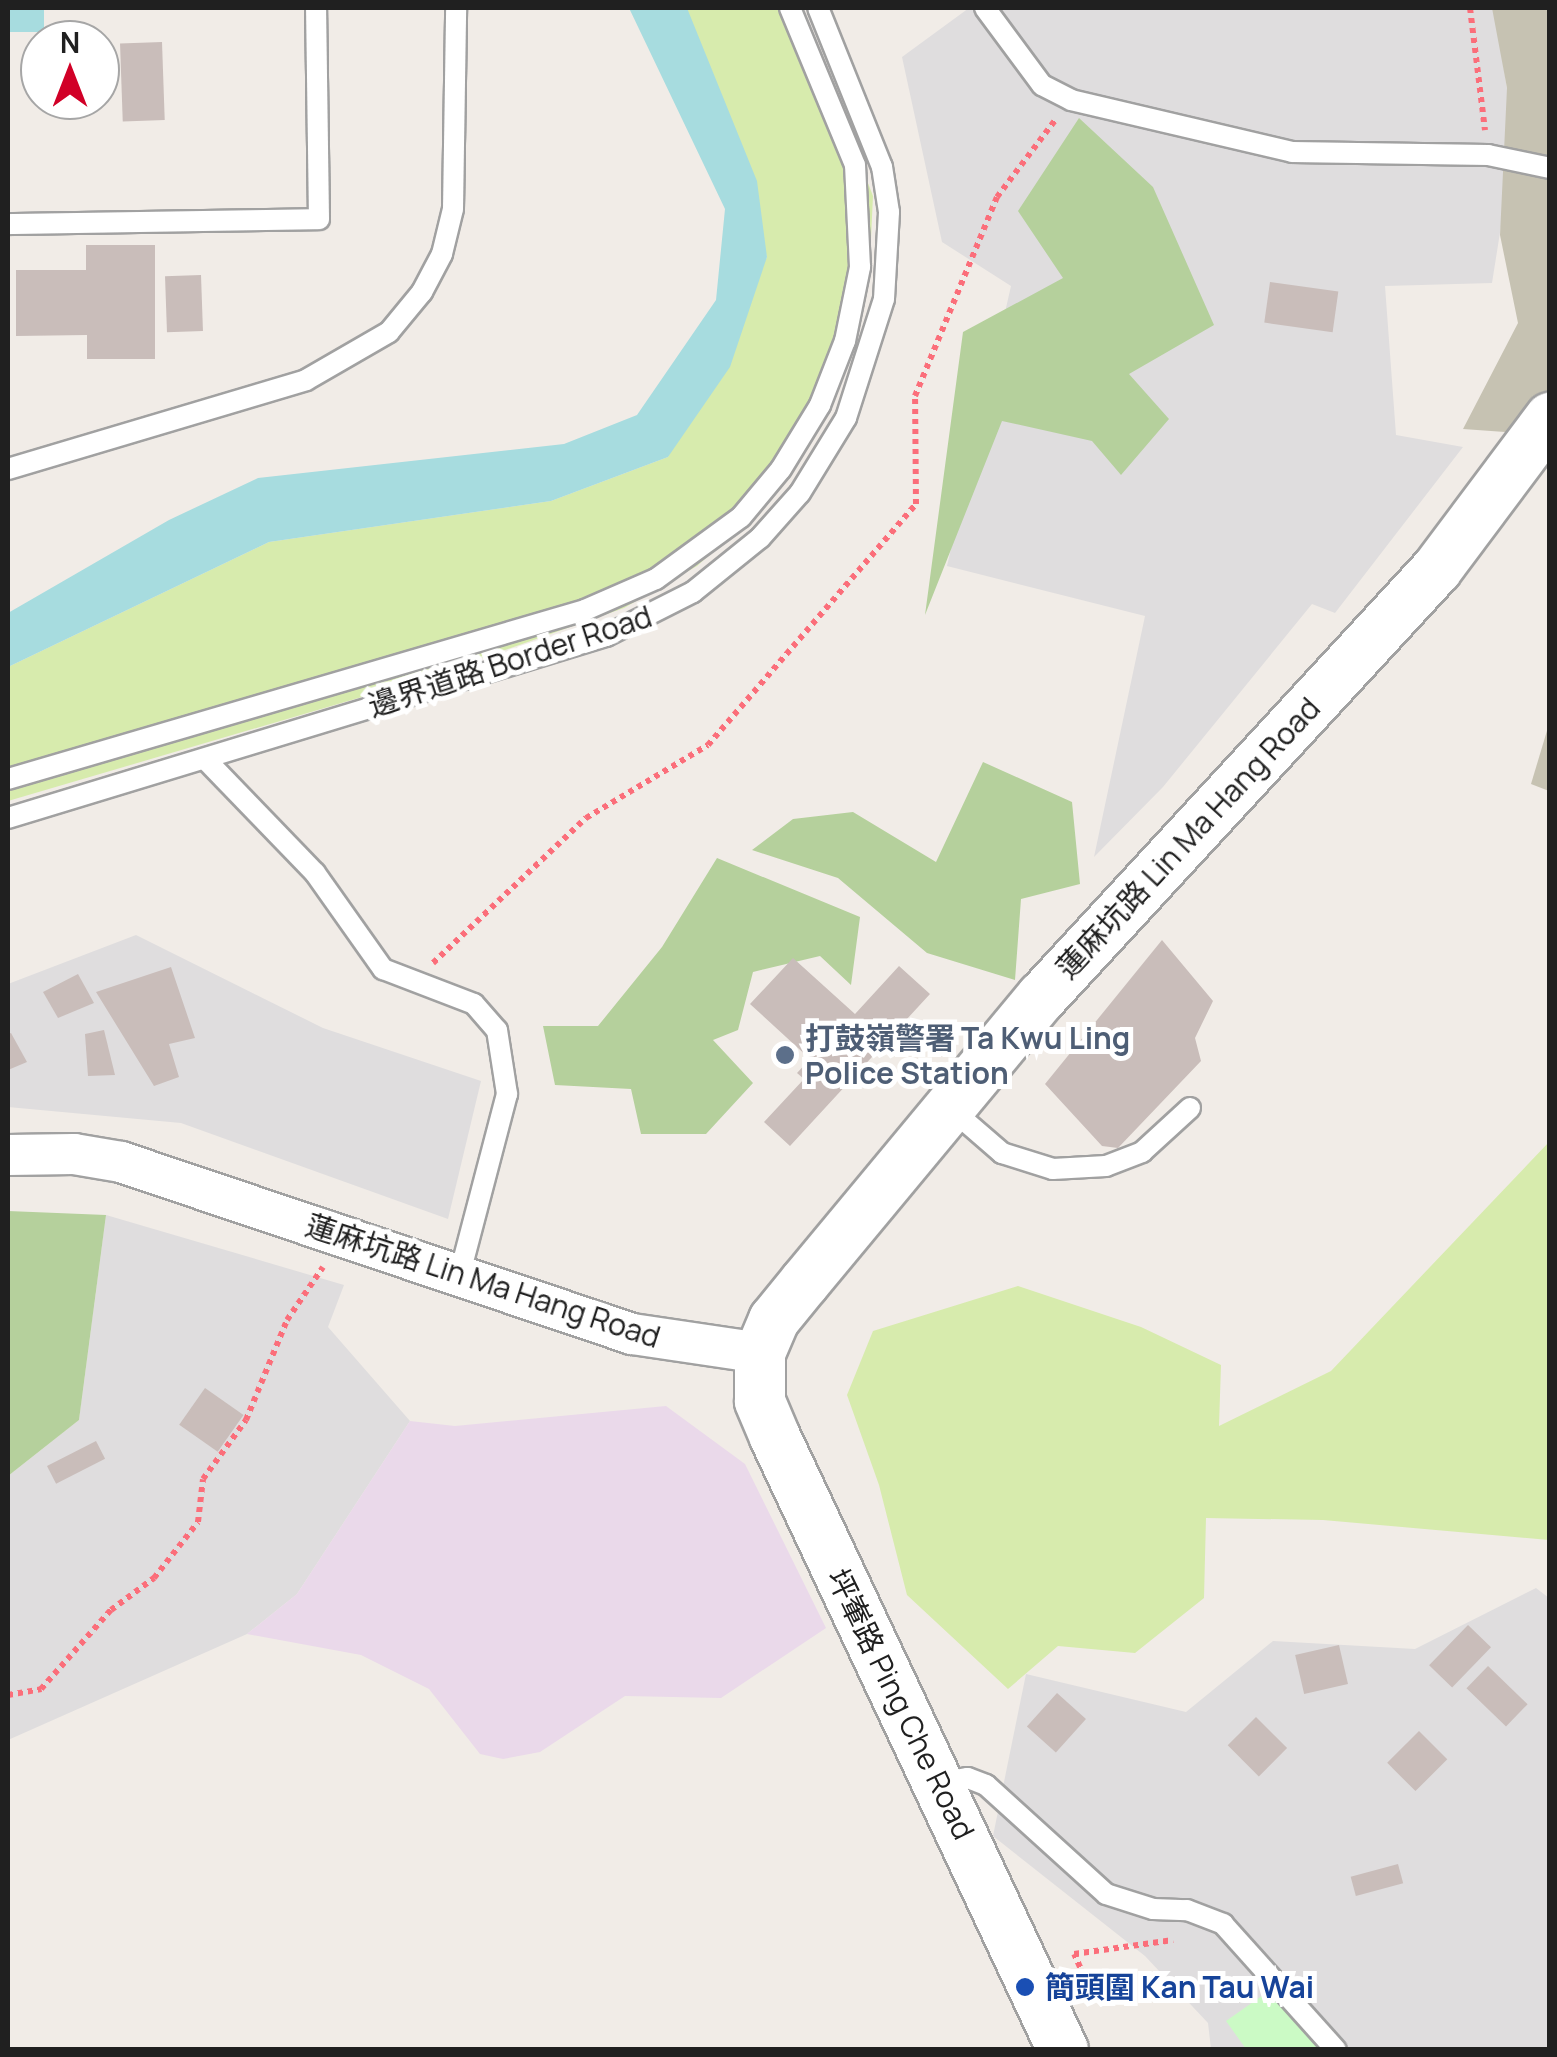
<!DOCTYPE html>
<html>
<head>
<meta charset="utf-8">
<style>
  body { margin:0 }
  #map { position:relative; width:1557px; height:2057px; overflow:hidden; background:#f1ece7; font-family:Manrope,"Noto Sans SC",sans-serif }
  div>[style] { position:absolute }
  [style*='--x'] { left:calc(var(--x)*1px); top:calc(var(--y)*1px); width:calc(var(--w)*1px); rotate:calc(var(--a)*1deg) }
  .residential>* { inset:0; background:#dfddde }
  .industrial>* { inset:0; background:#ead9ea }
  .construction>* { inset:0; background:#c6c2b2 }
  .grass>* { inset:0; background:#d7ebad }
  .forest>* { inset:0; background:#b5d09c }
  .park>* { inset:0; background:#cbfac5 }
  .water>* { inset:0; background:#a7dcdf; transform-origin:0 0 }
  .building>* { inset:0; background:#c9bdba; transform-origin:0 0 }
  .path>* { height:6px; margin-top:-3px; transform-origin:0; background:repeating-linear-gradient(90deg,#fb6e7a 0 5px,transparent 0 10px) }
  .roads { filter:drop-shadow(2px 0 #a1a1a1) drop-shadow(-2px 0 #a1a1a1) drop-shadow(0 2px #a1a1a1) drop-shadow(0 -2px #a1a1a1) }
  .service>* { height:20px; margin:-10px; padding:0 10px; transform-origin:10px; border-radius:10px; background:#fff }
  .minor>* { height:40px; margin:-20px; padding:0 20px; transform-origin:20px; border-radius:20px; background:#fff }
  .tertiary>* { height:50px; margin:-25px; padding:0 25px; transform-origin:25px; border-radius:25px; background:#fff }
  .dots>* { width:28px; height:28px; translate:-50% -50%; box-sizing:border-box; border:5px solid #fff; border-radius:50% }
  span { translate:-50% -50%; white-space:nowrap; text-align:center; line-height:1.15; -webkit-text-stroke:10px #fff; paint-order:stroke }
  .street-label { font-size:30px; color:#202020 }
  .service-label { font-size:30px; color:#4e5e75; font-weight:700 }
  .left { translate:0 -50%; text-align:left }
  .transit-label { font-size:30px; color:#164399; font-weight:700 }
  .frame { position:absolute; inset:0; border:10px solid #202020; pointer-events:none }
  .north { position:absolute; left:20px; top:20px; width:100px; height:100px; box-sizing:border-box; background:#fff; border:2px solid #a6a6a6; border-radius:50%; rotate:0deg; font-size:28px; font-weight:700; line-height:40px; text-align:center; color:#202020 }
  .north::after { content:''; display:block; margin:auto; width:35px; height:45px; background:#d10027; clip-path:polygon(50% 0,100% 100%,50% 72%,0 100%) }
</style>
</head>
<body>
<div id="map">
  <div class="residential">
    <div style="clip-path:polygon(969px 8px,1494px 8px,1515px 138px,1492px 283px,1385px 286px,1396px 435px,1463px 447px,1335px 613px,1312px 604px,1163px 787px,1094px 857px,1145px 616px,947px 566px,1011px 286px,942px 242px,902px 57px)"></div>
    <div style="clip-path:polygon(136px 935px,323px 1028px,481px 1081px,448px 1219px,181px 1123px,8px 1107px,8px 984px)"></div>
    <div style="clip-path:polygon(106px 1215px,344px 1285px,328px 1327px,410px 1421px,297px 1594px,247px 1634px,8px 1740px,8px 1476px,79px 1420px)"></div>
    <div style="clip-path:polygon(1536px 1588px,1549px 1598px,1549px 2049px,1211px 2049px,1208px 2023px,1145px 1956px,993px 1836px,1026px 1674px,1186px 1712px,1273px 1641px,1415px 1649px)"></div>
  </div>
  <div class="industrial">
    <div style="clip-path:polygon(666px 1406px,745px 1464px,826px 1628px,721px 1698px,625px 1696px,540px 1752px,503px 1759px,480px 1754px,429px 1689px,361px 1655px,247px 1634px,297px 1594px,410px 1421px,455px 1426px)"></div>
  </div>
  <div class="construction">
    <div style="clip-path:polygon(1492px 8px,1549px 8px,1549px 435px,1463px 429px,1518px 323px,1500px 235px,1507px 88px)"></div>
    <div style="clip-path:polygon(1549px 724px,1549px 791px,1531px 784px)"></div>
  </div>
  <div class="grass">
    <div style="clip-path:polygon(686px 8px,800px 8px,873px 196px,869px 281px,842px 375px,805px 452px,754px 516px,697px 566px,624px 608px,423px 679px,8px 801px,8px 667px,269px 542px,551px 501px,668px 457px,767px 257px)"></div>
    <div style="clip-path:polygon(1549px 1142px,1549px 1540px,1323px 1520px,1206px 1518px,1204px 1598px,1135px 1653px,1058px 1646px,1008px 1689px,907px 1595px,879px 1485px,847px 1395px,873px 1331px,1018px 1286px,1141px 1327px,1221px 1365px,1219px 1426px,1331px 1371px)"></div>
  </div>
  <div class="forest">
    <div style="clip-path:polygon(1079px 118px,1153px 187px,1214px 325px,1129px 374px,1169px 419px,1121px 475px,1092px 441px,1002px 421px,925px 615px,963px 332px,1063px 278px,1018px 211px)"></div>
    <div style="clip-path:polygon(983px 762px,1072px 802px,1080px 884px,1021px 899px,1015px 980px,927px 953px,838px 878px,752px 850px,793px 819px,853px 812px,936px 862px)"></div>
    <div style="clip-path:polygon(717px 858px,860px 917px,851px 985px,820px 956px,753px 972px,738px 1030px,713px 1040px,753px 1083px,706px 1134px,641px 1134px,631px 1089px,555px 1085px,543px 1026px,598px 1026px,662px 947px)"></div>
    <div style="clip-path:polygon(8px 1211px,106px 1215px,79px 1420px,8px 1476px)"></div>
  </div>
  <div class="park">
    <div style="clip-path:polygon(1273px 1988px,1325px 2049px,1246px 2049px,1226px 2021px)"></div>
  </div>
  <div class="water">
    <div style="left:8px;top:8px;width:36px;height:24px"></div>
    <div style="clip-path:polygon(629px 8px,687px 8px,757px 181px,767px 257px,730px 367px,668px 457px,551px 501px,269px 542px,8px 667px,8px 613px,169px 520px,258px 478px,564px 444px,637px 415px,716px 300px,725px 209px)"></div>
  </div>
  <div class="building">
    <div style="left:162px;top:42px;width:78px;height:42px;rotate:88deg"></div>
    <div style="clip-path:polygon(86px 245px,155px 245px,155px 359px,87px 359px,87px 335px,16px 336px,16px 270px,86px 270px)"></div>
    <div style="left:201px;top:275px;width:56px;height:36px;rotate:88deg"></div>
    <div style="left:1270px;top:282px;width:69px;height:41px;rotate:8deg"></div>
    <div style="clip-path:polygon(1162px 940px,1213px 1001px,1195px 1038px,1201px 1061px,1118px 1148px,1102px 1146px,1045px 1084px)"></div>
    <div style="clip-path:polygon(793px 958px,855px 1014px,899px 966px,930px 994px,790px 1146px,764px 1122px,804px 1079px,797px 1073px,810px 1059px,750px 1004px)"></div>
    <div style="clip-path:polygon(171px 967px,195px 1038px,169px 1044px,179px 1077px,154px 1086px,96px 992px)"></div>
    <div style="clip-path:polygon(78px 974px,94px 1003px,58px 1018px,43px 992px)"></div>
    <div style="clip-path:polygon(104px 1030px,115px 1075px,88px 1076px,85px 1034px)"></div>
    <div style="clip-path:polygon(11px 1033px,27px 1062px,8px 1070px,8px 1034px)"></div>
    <div style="left:205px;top:1388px;width:47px;height:45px;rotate:35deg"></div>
    <div style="left:96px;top:1441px;width:20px;height:55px;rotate:63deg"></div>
    <div style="left:1468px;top:1625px;width:32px;height:56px;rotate:44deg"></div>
    <div style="left:1339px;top:1645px;width:40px;height:45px;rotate:77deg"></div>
    <div style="left:1488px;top:1666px;width:55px;height:31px;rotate:44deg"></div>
    <div style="left:1057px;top:1693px;width:39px;height:45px;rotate:42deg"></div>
    <div style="left:1256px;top:1717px;width:44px;height:40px;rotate:45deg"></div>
    <div style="left:1419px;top:1731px;width:40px;height:45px;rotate:45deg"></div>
    <div style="left:1398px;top:1864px;width:20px;height:49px;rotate:75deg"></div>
  </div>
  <div class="path">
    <div style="--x:1470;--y:8;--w:123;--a:83"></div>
    <div style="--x:433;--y:963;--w:211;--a:-43.5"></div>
    <div style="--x:586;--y:818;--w:142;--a:-30.9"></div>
    <div style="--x:708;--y:745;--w:318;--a:-49.2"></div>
    <div style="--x:916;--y:504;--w:108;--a:-90.5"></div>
    <div style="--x:915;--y:396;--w:215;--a:-67.6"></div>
    <div style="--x:997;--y:197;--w:98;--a:-52.9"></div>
    <div style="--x:8;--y:1695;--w:34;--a:-10"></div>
    <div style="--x:41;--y:1689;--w:106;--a:-48.5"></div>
    <div style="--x:111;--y:1610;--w:54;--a:-36.7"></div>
    <div style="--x:154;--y:1578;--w:71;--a:-51.8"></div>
    <div style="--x:198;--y:1522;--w:43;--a:-83.4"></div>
    <div style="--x:203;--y:1479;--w:73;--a:-53.9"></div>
    <div style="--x:246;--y:1420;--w:108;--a:-67.7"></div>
    <div style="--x:287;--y:1320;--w:64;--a:-55.8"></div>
    <div style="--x:1084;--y:1976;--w:24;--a:-114"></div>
    <div style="--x:1074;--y:1954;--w:100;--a:-8"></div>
  </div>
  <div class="roads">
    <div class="service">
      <div style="--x:985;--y:8;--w:96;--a:53.5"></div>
      <div style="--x:1042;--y:85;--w:33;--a:27"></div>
      <div style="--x:1071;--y:100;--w:227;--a:13.2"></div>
      <div style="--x:1292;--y:152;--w:196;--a:0.9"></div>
      <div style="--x:1488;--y:155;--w:63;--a:11.8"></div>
      <div style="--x:8;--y:224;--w:311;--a:-0.9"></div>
      <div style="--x:319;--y:219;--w:211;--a:-90.8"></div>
      <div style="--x:8;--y:469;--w:311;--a:-16.6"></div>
      <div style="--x:306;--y:380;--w:96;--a:-30"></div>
      <div style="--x:389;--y:332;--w:52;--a:-50.5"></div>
      <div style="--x:422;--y:292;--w:43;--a:-62.2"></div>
      <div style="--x:442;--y:254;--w:46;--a:-76.3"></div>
      <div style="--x:453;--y:209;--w:201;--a:-89.1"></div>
      <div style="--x:205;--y:759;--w:158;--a:46"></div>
      <div style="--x:315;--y:873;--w:118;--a:54.7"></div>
      <div style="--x:383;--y:969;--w:97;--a:21"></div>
      <div style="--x:474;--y:1004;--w:35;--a:49"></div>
      <div style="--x:497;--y:1030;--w:65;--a:81.1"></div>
      <div style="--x:507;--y:1094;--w:189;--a:104.7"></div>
      <div style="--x:8;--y:779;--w:601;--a:-16.33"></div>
      <div style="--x:585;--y:610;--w:77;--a:-23.6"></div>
      <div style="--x:656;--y:579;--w:105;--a:-36.1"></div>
      <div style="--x:741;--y:517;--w:62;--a:-50.2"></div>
      <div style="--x:781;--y:469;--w:75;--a:-58.6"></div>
      <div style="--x:820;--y:405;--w:69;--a:-68.7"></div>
      <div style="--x:845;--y:341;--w:76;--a:-78.5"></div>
      <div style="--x:860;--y:267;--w:102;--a:-92.8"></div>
      <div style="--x:855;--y:165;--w:170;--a:-112.5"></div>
      <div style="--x:8;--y:818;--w:625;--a:-16.93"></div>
      <div style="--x:606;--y:636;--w:97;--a:-26.8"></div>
      <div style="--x:693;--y:592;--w:86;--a:-38.9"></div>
      <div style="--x:760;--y:538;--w:60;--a:-48.4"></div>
      <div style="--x:800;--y:493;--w:88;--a:-58.5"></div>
      <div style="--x:846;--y:418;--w:125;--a:-72.3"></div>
      <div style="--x:884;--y:299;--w:87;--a:-86.7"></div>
      <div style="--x:889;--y:212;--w:46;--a:-98.8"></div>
      <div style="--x:882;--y:167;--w:171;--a:-111.9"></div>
      <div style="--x:950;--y:1108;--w:69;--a:40.9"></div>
      <div style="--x:1002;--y:1153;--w:53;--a:17.4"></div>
      <div style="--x:1053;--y:1169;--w:53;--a:-3.2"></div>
      <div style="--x:1106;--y:1166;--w:39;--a:-21"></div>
      <div style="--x:1142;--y:1152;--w:65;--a:-42.5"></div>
      <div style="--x:939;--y:1783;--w:29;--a:-10"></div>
      <div style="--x:968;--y:1778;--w:19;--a:21"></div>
      <div style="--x:986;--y:1785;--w:162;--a:42.2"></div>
      <div style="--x:1106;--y:1894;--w:49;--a:17.7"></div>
      <div style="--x:1153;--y:1909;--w:34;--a:2"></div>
      <div style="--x:1187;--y:1910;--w:39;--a:21"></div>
      <div style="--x:1223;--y:1924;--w:169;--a:48.1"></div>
    </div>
    <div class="minor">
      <div style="--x:8;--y:1155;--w:66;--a:-0.9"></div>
      <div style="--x:74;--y:1154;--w:48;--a:9.7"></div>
      <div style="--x:121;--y:1162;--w:539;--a:18.6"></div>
      <div style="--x:632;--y:1334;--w:129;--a:8.4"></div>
    </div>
    <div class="tertiary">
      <div style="--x:1063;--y:2050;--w:677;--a:-115.17"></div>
      <div style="--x:775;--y:1437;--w:39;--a:-113"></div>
      <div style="--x:760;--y:1401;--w:48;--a:-90"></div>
      <div style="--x:760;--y:1353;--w:36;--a:-67"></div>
      <div style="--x:774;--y:1320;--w:49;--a:-50.8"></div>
      <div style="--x:805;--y:1282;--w:371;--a:-50.3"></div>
      <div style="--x:1042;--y:997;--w:582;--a:-47.3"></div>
      <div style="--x:1437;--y:569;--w:189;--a:-53.2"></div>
    </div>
  </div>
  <div class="dots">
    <div style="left:785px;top:1055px;background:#5c6f8a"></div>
    <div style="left:1025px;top:1987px;background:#1a4fb4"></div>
  </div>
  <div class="street-label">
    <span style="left:510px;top:661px;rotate:-18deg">邊界道路 Border Road</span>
    <span style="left:1188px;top:838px;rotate:-47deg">蓮麻坑路 Lin Ma Hang Road</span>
    <span style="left:483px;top:1281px;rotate:18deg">蓮麻坑路 Lin Ma Hang Road</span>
    <span style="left:901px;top:1704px;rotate:64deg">坪輋路 Ping Che Road</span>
  </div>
  <div class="service-label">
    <span class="left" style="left:805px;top:1055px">打鼓嶺警署 Ta Kwu Ling<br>Police Station</span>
  </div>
  <div class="transit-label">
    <span class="left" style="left:1045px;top:1987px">簡頭圍 Kan Tau Wai</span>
  </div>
  <div class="frame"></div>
  <div class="north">N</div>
</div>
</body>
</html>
